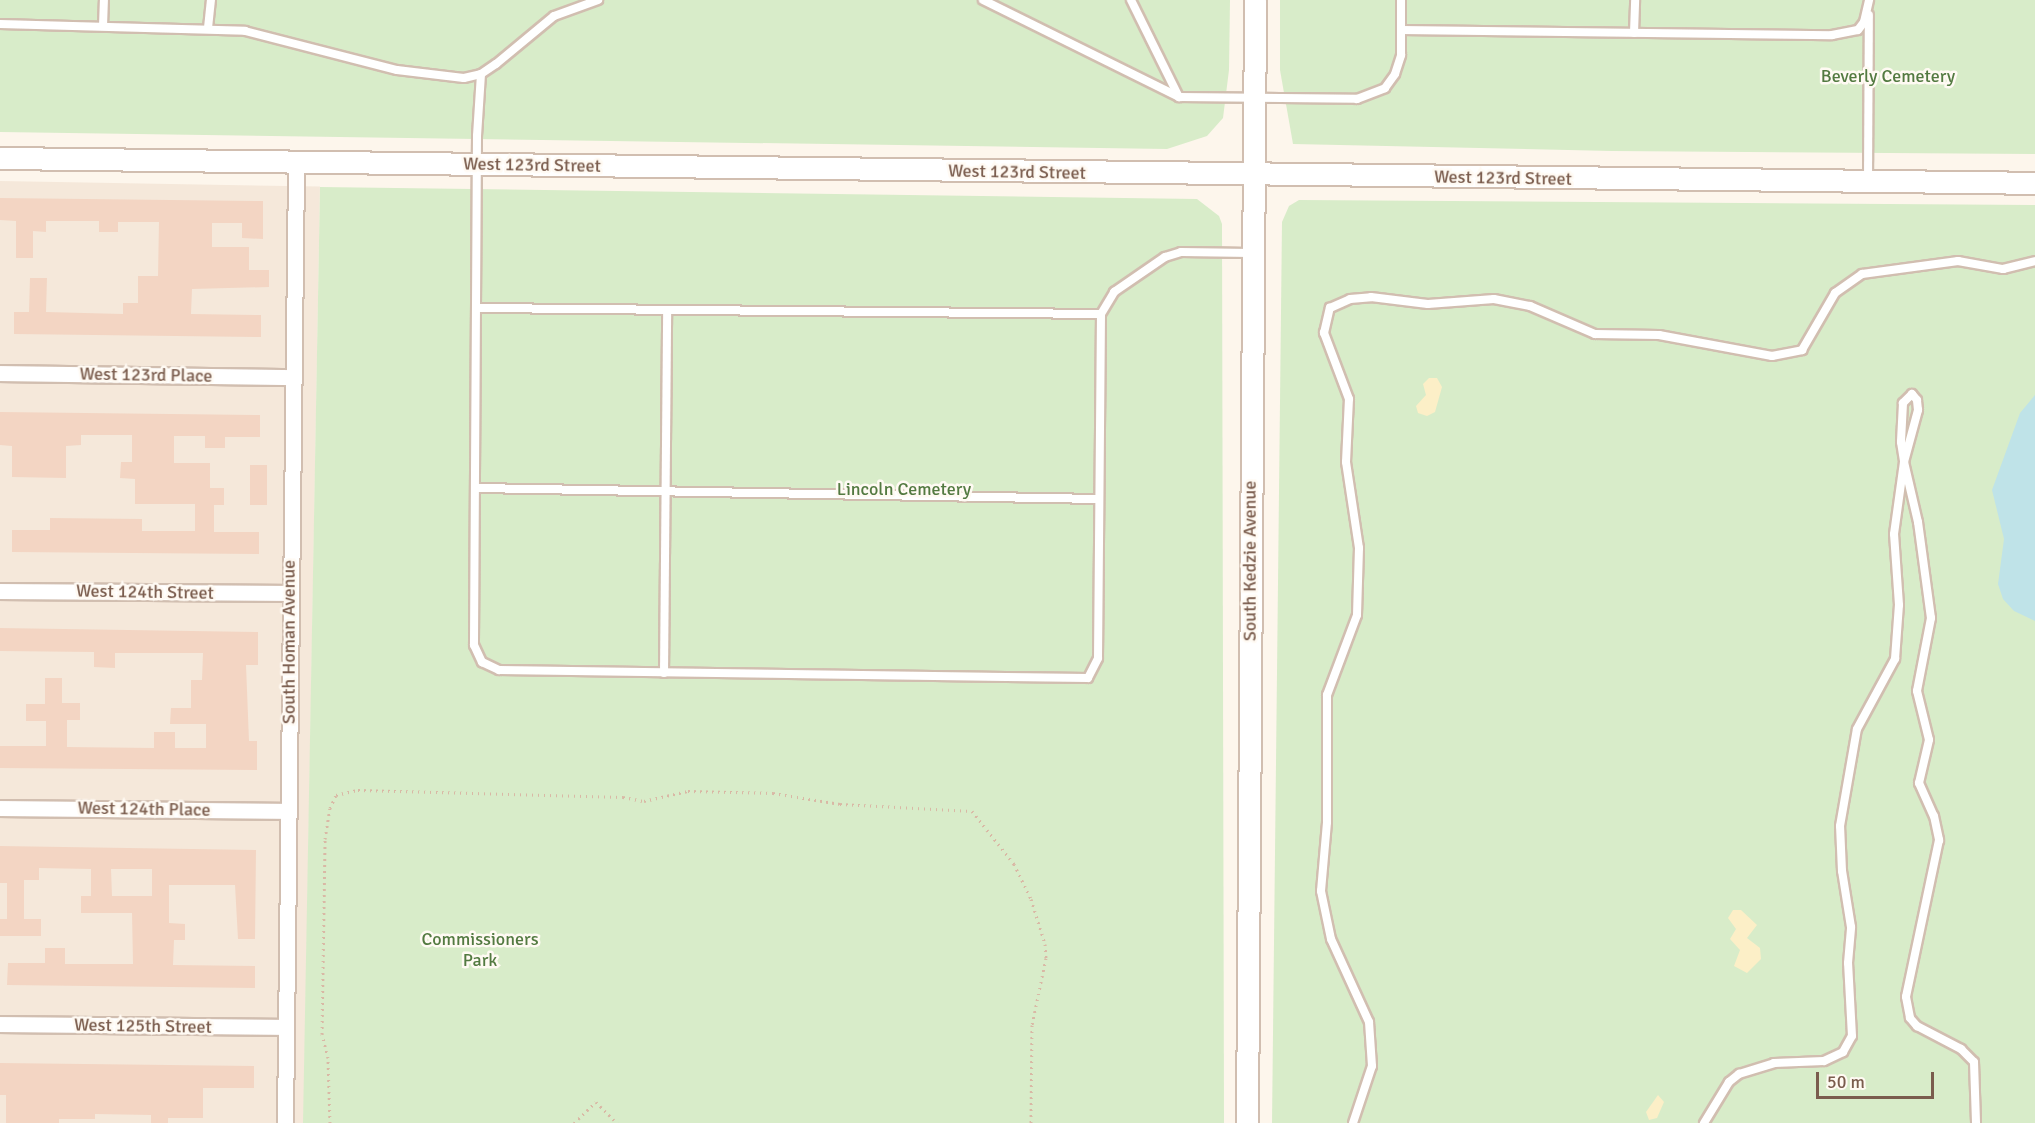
<!DOCTYPE html>
<html>
<head>
<meta charset="utf-8">
<style>
  body { margin:0 }
  #map { position:relative; width:2035px; height:1123px; overflow:hidden; background:#fdf6ec; font-family:Signika,sans-serif }
  div>[style] { position:absolute }
  [style*='--x'] { left:calc(var(--x)*1px); top:calc(var(--y)*1px); width:calc(var(--w)*1px); rotate:calc(var(--a)*1deg) }
  .residential>* { inset:0; background:#f5e8da; transform-origin:0 0 }
  .green>* { inset:0; background:#d8ecc9 }
  .sand>* { inset:0; background:#fcefc7 }
  .water>* { inset:0; background:#bfe3e8 }
  .building>* { inset:0; background:#f3d5c3; transform-origin:0 0 }
  .path>* { height:3px; margin-top:-1.5px; transform-origin:0; background:repeating-linear-gradient(90deg,#d9b8a5 0 1.5px,transparent 0 6px) }
  .roads { filter:drop-shadow(2px 0 #d1beb0) drop-shadow(-2px 0 #d1beb0) drop-shadow(0 2px #d1beb0) drop-shadow(0 -2px #d1beb0) }
  .lane>* { height:8px; margin:-4px; padding:0 4px; transform-origin:4px; border-radius:4px; background:#fff }
  .street>* { height:15px; margin:-7.5px; padding:0 7.5px; transform-origin:7.5px; border-radius:7.5px; background:#fff }
  .secondary>* { height:21px; margin:-10.5px; padding:0 10.5px; transform-origin:10.5px; border-radius:10.5px; background:#fff }
  span { translate:-50% -50%; white-space:nowrap; text-align:center; line-height:1.15; -webkit-text-stroke:5px #fffaf3; paint-order:stroke }
  .park-label { font-size:18px; color:#537a41 }
  .street-label { font-size:18px; color:#7a5c4d }
  .scale { position:absolute; left:1816px; top:1072px; width:118px; height:27px; box-sizing:border-box; border:3px solid #7a5c4d; border-top:0; padding-left:8px; font-size:18px; line-height:21px; white-space:nowrap; color:#7a5c4d; -webkit-text-stroke:4px #fffaf3; paint-order:stroke }
</style>
</head>
<body>
<div id="map">
  <div class="residential">
    <div style="left:0;top:181px;width:320px;height:942px;rotate:1deg"></div>
  </div>
  <div class="green">
    <div style="clip-path:polygon(0 0,1230px 0,1229px 70px,1223px 118px,1207px 136px,1167px 149px,0 132px)"></div>
    <div style="clip-path:polygon(1280px 0,2035px 0,2035px 154px,1612px 151px,1293px 144px,1280px 70px)"></div>
    <div style="clip-path:polygon(320px 187px,1197px 199px,1219px 216px,1222px 224px,1224px 1123px,303px 1123px)"></div>
    <div style="clip-path:polygon(1299px 200px,2035px 205px,2035px 1123px,1272px 1123px,1282px 222px,1289px 206px)"></div>
  </div>
  <div class="sand">
    <div style="clip-path:polygon(1429px 378px,1437px 378px,1442px 387px,1435px 412px,1427px 416px,1418px 413px,1416px 406px,1426px 395px,1423px 384px)"></div>
    <div style="clip-path:polygon(1733px 910px,1741px 910px,1757px 925px,1747px 938px,1760px 948px,1761px 959px,1747px 973px,1734px 966px,1740px 950px,1730px 939px,1736px 929px,1728px 918px)"></div>
    <div style="clip-path:polygon(1658px 1095px,1664px 1102px,1657px 1118px,1649px 1120px,1646px 1112px)"></div>
  </div>
  <div class="water">
    <div style="clip-path:polygon(2035px 395px,2035px 621px,2014px 611px,2003px 599px,1998px 584px,2004px 539px,1992px 490px,2020px 413px)"></div>
  </div>
  <div class="building">
    <div style="clip-path:polygon(0 198px,263px 201px,263px 239px,242px 238px,242px 223px,212px 223px,212px 247px,249px 247px,249px 270px,269px 270px,269px 287px,192px 289px,191px 314px,261px 315px,261px 337px,14px 334px,14px 312px,29px 312px,30px 278px,47px 278px,46px 312px,123px 314px,123px 303px,138px 303px,138px 276px,158px 276px,159px 222px,118px 222px,118px 232px,99px 232px,99px 221px,46px 221px,46px 232px,33px 231px,33px 258px,16px 258px,16px 221px,0 220px)"></div>
    <div style="clip-path:polygon(0 412px,260px 415px,260px 437px,225px 437px,225px 448px,205px 448px,205px 436px,174px 436px,174px 463px,210px 463px,210px 488px,224px 488px,224px 505px,214px 505px,214px 532px,259px 532px,259px 554px,12px 552px,12px 530px,50px 530px,50px 518px,142px 519px,142px 531px,195px 531px,195px 504px,135px 504px,135px 479px,120px 478px,121px 462px,132px 462px,132px 435px,81px 435px,81px 445px,66px 446px,66px 478px,12px 477px,12px 446px,0 445px)"></div>
    <div style="left:250px;top:465px;width:17px;height:40px"></div>
    <div style="clip-path:polygon(0 628px,258px 632px,258px 665px,246px 665px,249px 741px,257px 741px,257px 770px,0 768px,0 746px,46px 746px,46px 721px,26px 721px,26px 704px,45px 704px,45px 678px,62px 678px,62px 703px,80px 703px,80px 720px,67px 720px,67px 747px,154px 748px,154px 732px,175px 732px,175px 748px,206px 748px,206px 724px,170px 724px,171px 708px,191px 708px,191px 680px,202px 680px,203px 653px,115px 653px,115px 668px,94px 667px,94px 652px,0 651px)"></div>
    <div style="clip-path:polygon(evenodd,0 846px,256px 850px,255px 939px,238px 939px,235px 885px,169px 885px,169px 923px,185px 924px,185px 940px,174px 940px,173px 965px,255px 966px,255px 988px,7px 985px,8px 963px,45px 963px,45px 948px,65px 948px,65px 964px,133px 964px,132px 913px,81px 913px,81px 896px,91px 896px,91px 869px,39px 868px,39px 880px,24px 880px,24px 919px,41px 919px,41px 936px,0 936px,0 919px,7px 919px,7px 883px,0 883px,0 846px,111px 869px,152px 869px,152px 896px,112px 896px,111px 869px)"></div>
    <div style="clip-path:polygon(0 1063px,254px 1066px,254px 1088px,203px 1088px,203px 1118px,168px 1118px,168px 1123px,151px 1123px,151px 1115px,95px 1114px,95px 1119px,59px 1119px,59px 1123px,6px 1123px,6px 1095px,0 1095px)"></div>
  </div>
  <div class="path">
    <div style="--x:330;--y:1123;--w:65;--a:-91.8"></div>
    <div style="--x:328;--y:1058;--w:25;--a:-104"></div>
    <div style="--x:322;--y:1034;--w:195;--a:-89.1"></div>
    <div style="--x:325;--y:839;--w:31;--a:-81"></div>
    <div style="--x:330;--y:808;--w:14;--a:-65"></div>
    <div style="--x:336;--y:795;--w:23;--a:-13"></div>
    <div style="--x:358;--y:790;--w:265;--a:1.5"></div>
    <div style="--x:623;--y:797;--w:21;--a:11"></div>
    <div style="--x:644;--y:801;--w:45;--a:-12.8"></div>
    <div style="--x:688;--y:791;--w:85;--a:1.3"></div>
    <div style="--x:773;--y:793;--w:68;--a:9.3"></div>
    <div style="--x:840;--y:804;--w:132;--a:3"></div>
    <div style="--x:972;--y:811;--w:68;--a:51.6"></div>
    <div style="--x:1014;--y:864;--w:39;--a:64"></div>
    <div style="--x:1031;--y:899;--w:47;--a:72.7"></div>
    <div style="--x:1045;--y:944;--w:14;--a:86"></div>
    <div style="--x:1046;--y:958;--w:68;--a:101.8"></div>
    <div style="--x:1032;--y:1025;--w:98;--a:90.6"></div>
    <div style="--x:574;--y:1123;--w:30;--a:-44"></div>
    <div style="--x:596;--y:1102;--w:30;--a:45"></div>
  </div>
  <div class="roads">
    <div class="lane">
      <div style="--x:983;--y:0;--w:219;--a:26.3"></div>
      <div style="--x:1179;--y:97;--w:178;--a:0.6"></div>
      <div style="--x:1357;--y:99;--w:30;--a:-21"></div>
      <div style="--x:1385;--y:88;--w:17;--a:-54"></div>
      <div style="--x:1395;--y:74;--w:20;--a:-72"></div>
      <div style="--x:1401;--y:55;--w:55;--a:-90"></div>
      <div style="--x:1131;--y:0;--w:108;--a:63.7"></div>
      <div style="--x:0;--y:24;--w:245;--a:1.6"></div>
      <div style="--x:245;--y:31;--w:157;--a:14.4"></div>
      <div style="--x:397;--y:70;--w:67;--a:6.8"></div>
      <div style="--x:464;--y:78;--w:17;--a:-13"></div>
      <div style="--x:481;--y:74;--w:18;--a:-34"></div>
      <div style="--x:496;--y:64;--w:75;--a:-39.6"></div>
      <div style="--x:554;--y:16;--w:47;--a:-20"></div>
      <div style="--x:103;--y:26;--w:26;--a:-88"></div>
      <div style="--x:208;--y:28;--w:28;--a:-84"></div>
      <div style="--x:1401;--y:30;--w:431;--a:0.7"></div>
      <div style="--x:1832;--y:35;--w:26;--a:-11"></div>
      <div style="--x:1858;--y:30;--w:10;--a:-53"></div>
      <div style="--x:1864;--y:22;--w:23;--a:-77"></div>
      <div style="--x:1634;--y:33;--w:33;--a:-88"></div>
      <div style="--x:481;--y:74;--w:62;--a:93.7"></div>
      <div style="--x:477;--y:136;--w:509;--a:90.34"></div>
      <div style="--x:474;--y:645;--w:19;--a:65"></div>
      <div style="--x:482;--y:662;--w:19;--a:25"></div>
      <div style="--x:499;--y:670;--w:589;--a:0.78"></div>
      <div style="--x:1088;--y:678;--w:22;--a:-63"></div>
      <div style="--x:1098;--y:658;--w:344;--a:-89.5"></div>
      <div style="--x:1101;--y:314;--w:26;--a:-59"></div>
      <div style="--x:1114;--y:292;--w:62;--a:-34.5"></div>
      <div style="--x:1165;--y:257;--w:17;--a:-17"></div>
      <div style="--x:1181;--y:252;--w:70;--a:0.8"></div>
      <div style="--x:1868;--y:180;--w:165;--a:-89.7"></div>
      <div style="--x:479;--y:308;--w:622;--a:0.55"></div>
      <div style="--x:476;--y:488;--w:623;--a:1.01"></div>
      <div style="--x:664;--y:673;--w:363;--a:-89.5"></div>
      <div style="--x:1353;--y:1123;--w:60;--a:-71.6"></div>
      <div style="--x:1372;--y:1066;--w:44;--a:-93.9"></div>
      <div style="--x:1369;--y:1022;--w:91;--a:-114.6"></div>
      <div style="--x:1331;--y:939;--w:49;--a:-101.8"></div>
      <div style="--x:1321;--y:891;--w:69;--a:-85"></div>
      <div style="--x:1327;--y:822;--w:127;--a:-90"></div>
      <div style="--x:1327;--y:695;--w:85;--a:-69.4"></div>
      <div style="--x:1357;--y:615;--w:67;--a:-88.3"></div>
      <div style="--x:1359;--y:548;--w:87;--a:-98.6"></div>
      <div style="--x:1346;--y:462;--w:63;--a:-87.3"></div>
      <div style="--x:1349;--y:399;--w:71;--a:-110.7"></div>
      <div style="--x:1324;--y:333;--w:26;--a:-77"></div>
      <div style="--x:1330;--y:308;--w:22;--a:-24"></div>
      <div style="--x:1350;--y:299;--w:21;--a:-5"></div>
      <div style="--x:1371;--y:297;--w:57;--a:7"></div>
      <div style="--x:1428;--y:304;--w:66;--a:-4.3"></div>
      <div style="--x:1494;--y:299;--w:37;--a:11"></div>
      <div style="--x:1530;--y:306;--w:71;--a:23.3"></div>
      <div style="--x:1595;--y:334;--w:64;--a:0.9"></div>
      <div style="--x:1659;--y:335;--w:115;--a:10.5"></div>
      <div style="--x:1772;--y:356;--w:31;--a:-11"></div>
      <div style="--x:1802;--y:350;--w:66;--a:-59.9"></div>
      <div style="--x:1835;--y:293;--w:33;--a:-35"></div>
      <div style="--x:1862;--y:274;--w:97;--a:-7.7"></div>
      <div style="--x:1958;--y:261;--w:46;--a:10.1"></div>
      <div style="--x:2003;--y:269;--w:33;--a:-14"></div>
      <div style="--x:1704;--y:1123;--w:48;--a:-58.6"></div>
      <div style="--x:1729;--y:1082;--w:13;--a:-39"></div>
      <div style="--x:1739;--y:1074;--w:37;--a:-17"></div>
      <div style="--x:1774;--y:1063;--w:50;--a:-2.3"></div>
      <div style="--x:1824;--y:1061;--w:21;--a:-25"></div>
      <div style="--x:1843;--y:1052;--w:18;--a:-61"></div>
      <div style="--x:1852;--y:1036;--w:73;--a:-93.1"></div>
      <div style="--x:1848;--y:963;--w:36;--a:-85"></div>
      <div style="--x:1851;--y:927;--w:57;--a:-99.1"></div>
      <div style="--x:1842;--y:871;--w:45;--a:-92.5"></div>
      <div style="--x:1840;--y:826;--w:98;--a:-80.1"></div>
      <div style="--x:1857;--y:729;--w:80;--a:-61.5"></div>
      <div style="--x:1895;--y:659;--w:54;--a:-85.8"></div>
      <div style="--x:1899;--y:605;--w:71;--a:-94"></div>
      <div style="--x:1894;--y:534;--w:73;--a:-82.1"></div>
      <div style="--x:1904;--y:462;--w:54;--a:-74.9"></div>
      <div style="--x:1918;--y:410;--w:10;--a:-96"></div>
      <div style="--x:1917;--y:400;--w:8;--a:-130"></div>
      <div style="--x:1912;--y:394;--w:13;--a:135"></div>
      <div style="--x:1903;--y:403;--w:39;--a:93"></div>
      <div style="--x:1901;--y:442;--w:20;--a:81"></div>
      <div style="--x:1904;--y:462;--w:62;--a:76.9"></div>
      <div style="--x:1918;--y:522;--w:97;--a:82.3"></div>
      <div style="--x:1931;--y:618;--w:74;--a:100.9"></div>
      <div style="--x:1917;--y:691;--w:50;--a:76.2"></div>
      <div style="--x:1929;--y:740;--w:44;--a:103.1"></div>
      <div style="--x:1919;--y:783;--w:36;--a:66"></div>
      <div style="--x:1934;--y:816;--w:25;--a:78"></div>
      <div style="--x:1939;--y:840;--w:160;--a:101.9"></div>
      <div style="--x:1906;--y:997;--w:21;--a:79"></div>
      <div style="--x:1910;--y:1018;--w:11;--a:49"></div>
      <div style="--x:1917;--y:1026;--w:50;--a:27.6"></div>
      <div style="--x:1961;--y:1049;--w:18;--a:45"></div>
      <div style="--x:1974;--y:1062;--w:61;--a:88.1"></div>
    </div>
    <div class="street">
      <div style="--x:0;--y:373;--w:292;--a:0.8"></div>
      <div style="--x:0;--y:591;--w:289;--a:0.4"></div>
      <div style="--x:0;--y:808;--w:289;--a:0.6"></div>
      <div style="--x:0;--y:1024;--w:285;--a:0.6"></div>
      <div style="--x:285;--y:1123;--w:961;--a:-89.34"></div>
    </div>
    <div class="secondary">
      <div style="--x:0;--y:158;--w:2035;--a:0.7"></div>
      <div style="--x:1247;--y:1123;--w:1123;--a:-89.59"></div>
    </div>
  </div>
  <div class="park-label">
    <span style="left:1888px;top:76px">Beverly Cemetery</span>
    <span style="left:904px;top:489px">Lincoln Cemetery</span>
    <span style="left:480px;top:950px">Commissioners<br>Park</span>
  </div>
  <div class="street-label">
    <span style="left:532px;top:165px;rotate:1deg">West 123rd Street</span>
    <span style="left:1017px;top:172px;rotate:1deg">West 123rd Street</span>
    <span style="left:1503px;top:178px;rotate:1deg">West 123rd Street</span>
    <span style="left:146px;top:375px;rotate:1deg">West 123rd Place</span>
    <span style="left:1250px;top:561px;rotate:-90deg">South Kedzie Avenue</span>
    <span style="left:145px;top:592px;rotate:1deg">West 124th Street</span>
    <span style="left:289px;top:642px;rotate:-90deg">South Homan Avenue</span>
    <span style="left:144px;top:809px;rotate:1deg">West 124th Place</span>
    <span style="left:143px;top:1026px;rotate:1deg">West 125th Street</span>
  </div>
  <div class="scale">50 m</div>
</div>
</body>
</html>
